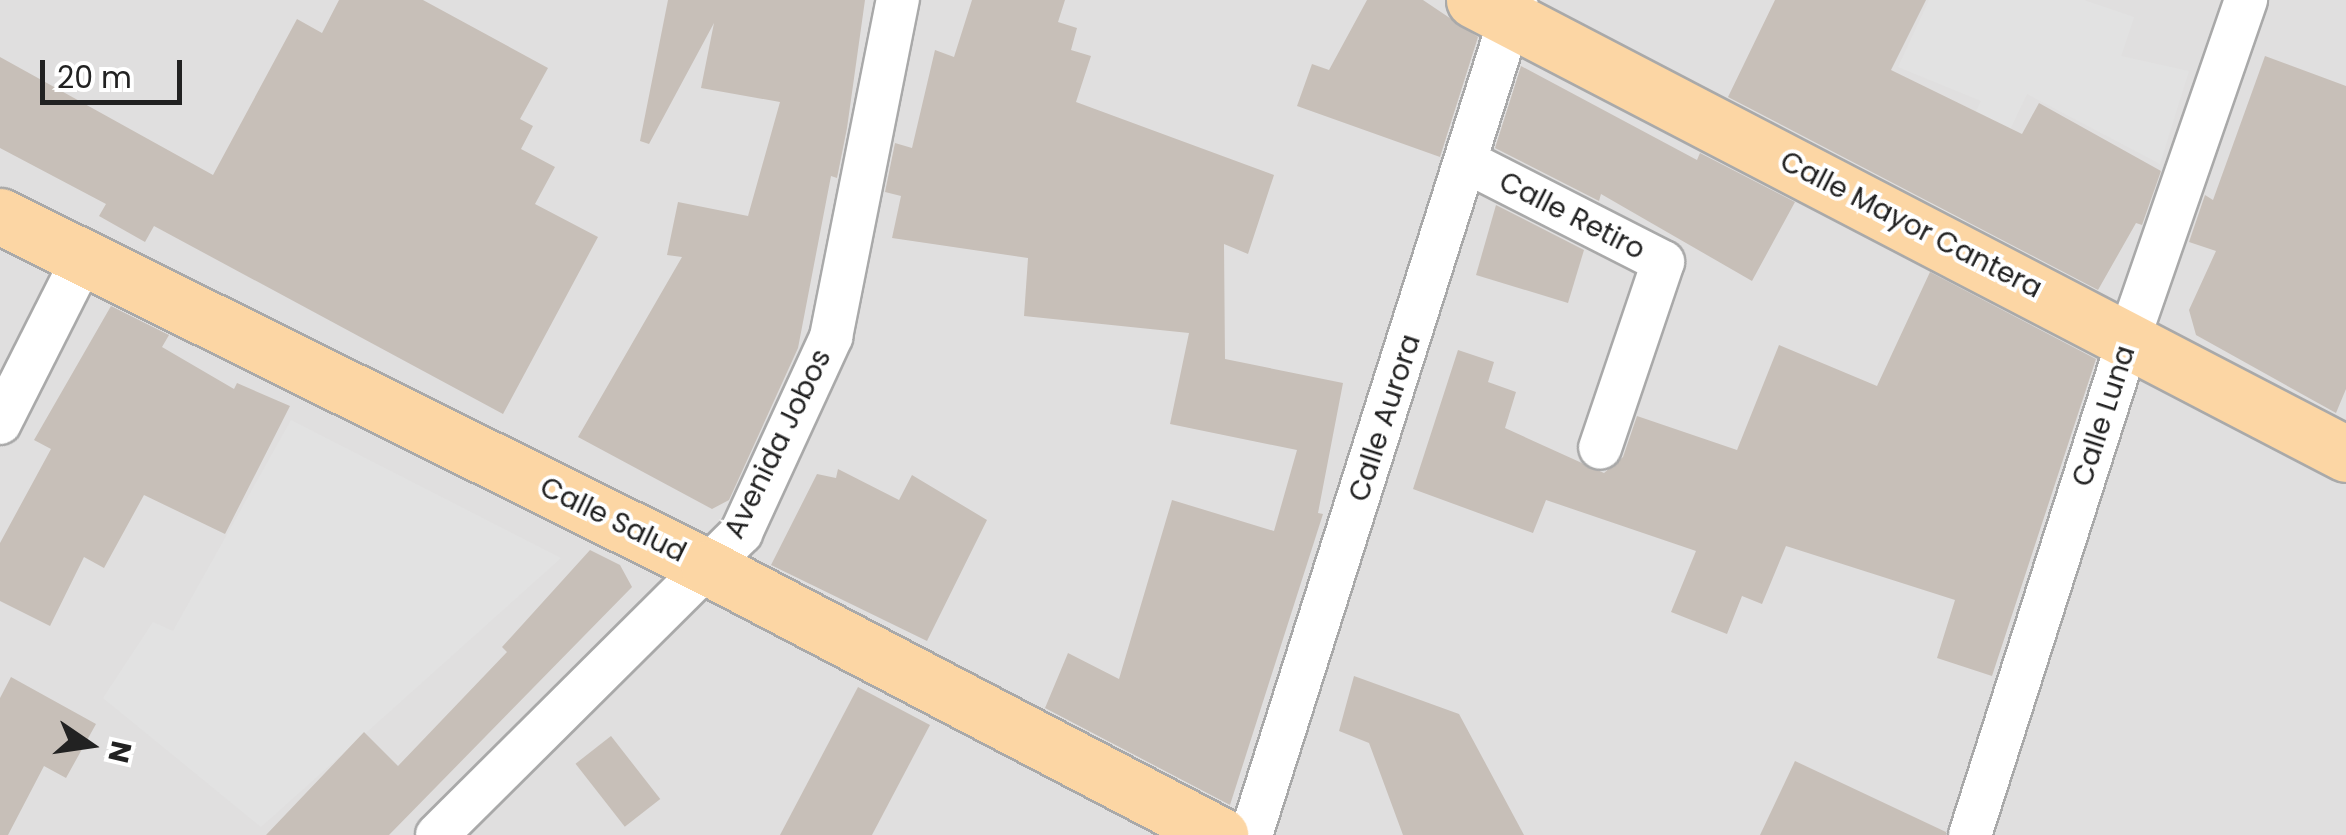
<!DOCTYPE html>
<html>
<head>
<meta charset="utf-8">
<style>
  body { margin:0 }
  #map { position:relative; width:2346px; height:835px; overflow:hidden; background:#f2efe9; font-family:Poppins,sans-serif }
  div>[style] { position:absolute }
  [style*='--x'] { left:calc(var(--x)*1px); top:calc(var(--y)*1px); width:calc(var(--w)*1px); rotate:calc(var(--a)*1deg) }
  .residential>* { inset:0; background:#e0dfdf; transform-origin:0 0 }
  .parking>* { inset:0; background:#e2e2e2 }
  .building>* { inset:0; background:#c7bfb8; transform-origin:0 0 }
  .roads { filter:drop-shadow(2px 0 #a9a9a9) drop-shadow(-2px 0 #a9a9a9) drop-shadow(0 2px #a9a9a9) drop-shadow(0 -2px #a9a9a9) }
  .street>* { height:42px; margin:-21px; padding:0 21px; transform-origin:21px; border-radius:21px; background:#fff }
  .primary>* { height:55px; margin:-27.5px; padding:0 27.5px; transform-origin:27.5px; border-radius:27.5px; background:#fcd6a4 }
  span { translate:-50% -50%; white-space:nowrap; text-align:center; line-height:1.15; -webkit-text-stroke:8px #fff; paint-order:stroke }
  .street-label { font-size:28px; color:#222 }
  .north { position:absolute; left:40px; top:695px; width:100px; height:100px; -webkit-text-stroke:8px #fff; paint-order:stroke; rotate:103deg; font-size:28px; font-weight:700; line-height:40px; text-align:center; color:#222 }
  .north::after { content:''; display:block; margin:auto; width:35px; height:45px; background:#222; clip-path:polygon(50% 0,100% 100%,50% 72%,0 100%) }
  .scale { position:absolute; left:40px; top:60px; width:142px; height:45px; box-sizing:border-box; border:5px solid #222; border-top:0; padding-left:12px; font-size:30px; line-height:35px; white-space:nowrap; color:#222; -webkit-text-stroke:8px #fff; paint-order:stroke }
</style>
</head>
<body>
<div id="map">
  <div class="residential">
    <div style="left:0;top:0;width:2346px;height:835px"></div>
  </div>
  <div class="parking">
    <div style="clip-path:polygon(1929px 0,2084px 0,2134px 17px,2121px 56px,2189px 71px,2160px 164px,2027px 94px,1962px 231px,1923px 214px,1981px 101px,1898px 67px)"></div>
    <div style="clip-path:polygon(291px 420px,561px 558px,261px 827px,103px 698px,153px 622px,173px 631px)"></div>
  </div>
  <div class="building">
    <div style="clip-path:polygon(339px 0,423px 0,548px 68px,520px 119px,533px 126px,521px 149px,555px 167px,535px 204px,598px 237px,503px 414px,154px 226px,145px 242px,99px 216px,106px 204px,0 148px,0 57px,213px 175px,297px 19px,322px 33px)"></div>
    <div style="clip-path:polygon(668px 0,865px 0,847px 128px,837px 178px,831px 176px,798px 348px,729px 500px,712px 509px,578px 437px,682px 257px,667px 255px,678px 202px,748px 216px,780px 102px,701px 88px,714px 23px,649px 144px,640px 141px)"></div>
    <div style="clip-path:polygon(972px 0,1065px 0,1058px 22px,1077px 28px,1071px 50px,1091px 56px,1076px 102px,1274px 175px,1248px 254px,1224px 244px,1225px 359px,1343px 383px,1318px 513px,1323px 514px,1230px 805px,1045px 708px,1068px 653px,1119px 679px,1172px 500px,1274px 531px,1297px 450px,1170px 424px,1189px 333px,1024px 316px,1028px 258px,892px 238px,901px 196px,885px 192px,895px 143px,912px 148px,935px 50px,954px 57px)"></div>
    <div style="clip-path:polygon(1367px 0,1423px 0,1478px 37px,1440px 157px,1297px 106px,1312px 64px,1329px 70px)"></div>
    <div style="clip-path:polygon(1775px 0,1926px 0,1891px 70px,2022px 134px,2039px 103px,2161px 171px,2142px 225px,2136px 223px,2098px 290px,1728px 97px)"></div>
    <div style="clip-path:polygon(2265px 56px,2346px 86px,2346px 389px,2336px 413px,2196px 335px,2189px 310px,2216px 251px,2189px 242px,2205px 195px,2213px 200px)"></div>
    <div style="clip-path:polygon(1521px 66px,1697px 160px,1700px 153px,1795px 202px,1752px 281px,1601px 194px,1599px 201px,1495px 148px)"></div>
    <div style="clip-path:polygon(1496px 205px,1584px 250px,1568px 303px,1476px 275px)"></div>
    <div style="clip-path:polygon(1930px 272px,2096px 359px,1992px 676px,1937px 658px,1955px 600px,1786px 546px,1762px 604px,1742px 596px,1727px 634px,1671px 612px,1696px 551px,1546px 500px,1533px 533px,1413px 489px,1458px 350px,1494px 362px,1488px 382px,1516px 392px,1505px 428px,1604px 473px,1623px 457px,1637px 416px,1737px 450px,1779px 345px,1877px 386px)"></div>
    <div style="clip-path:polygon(111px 306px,169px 335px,162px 347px,234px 389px,237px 383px,290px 406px,225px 534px,144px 495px,104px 568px,84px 557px,50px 626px,0 601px,0 543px,51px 449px,34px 440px)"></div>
    <div style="clip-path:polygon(838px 469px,899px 500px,912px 475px,987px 520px,927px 641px,771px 565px,817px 474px,836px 478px)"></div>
    <div style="clip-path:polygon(590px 550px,620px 565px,632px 587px,389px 835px,266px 835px,364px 732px,398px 766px,507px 652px,502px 647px)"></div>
    <div style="clip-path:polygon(1354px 676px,1459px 714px,1524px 835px,1403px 835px,1369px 743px,1339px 731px)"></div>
    <div style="clip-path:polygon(11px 677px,96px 724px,66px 778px,44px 766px,8px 835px,0 835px,0 698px)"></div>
    <div style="clip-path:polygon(858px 687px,930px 725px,872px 835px,780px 835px)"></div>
    <div style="left:611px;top:736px;width:80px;height:45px;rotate:52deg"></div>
    <div style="clip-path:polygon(1795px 761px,1946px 832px,1946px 835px,1760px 835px)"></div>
  </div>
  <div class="roads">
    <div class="street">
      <div style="--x:1467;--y:162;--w:220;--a:27"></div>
      <div style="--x:1663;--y:262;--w:196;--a:108.7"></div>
      <div style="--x:0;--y:423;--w:184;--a:-63.2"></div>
      <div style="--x:437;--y:835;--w:429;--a:-44.8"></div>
      <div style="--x:741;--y:533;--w:216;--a:-65.3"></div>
      <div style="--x:831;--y:337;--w:344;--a:-78.8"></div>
      <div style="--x:1251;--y:835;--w:876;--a:-72.39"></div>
      <div style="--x:1970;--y:835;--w:522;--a:-72.26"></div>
      <div style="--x:2129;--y:338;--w:358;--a:-70.9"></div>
    </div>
    <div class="primary">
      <div style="--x:1474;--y:0;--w:983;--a:27.5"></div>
      <div style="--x:0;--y:216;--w:792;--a:26.4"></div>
      <div style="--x:709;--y:568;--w:577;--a:27.59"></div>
    </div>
  </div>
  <div class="street-label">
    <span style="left:1572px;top:216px;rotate:27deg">Calle Retiro</span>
    <span style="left:1911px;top:225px;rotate:27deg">Calle Mayor Cantera</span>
    <span style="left:2104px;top:416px;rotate:-72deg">Calle Luna</span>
    <span style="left:1385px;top:418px;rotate:-72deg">Calle Aurora</span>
    <span style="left:778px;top:444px;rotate:-64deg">Avenida Jobos</span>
    <span style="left:613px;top:520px;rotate:26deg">Calle Salud</span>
  </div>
  <div class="north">N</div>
  <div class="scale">20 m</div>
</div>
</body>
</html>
